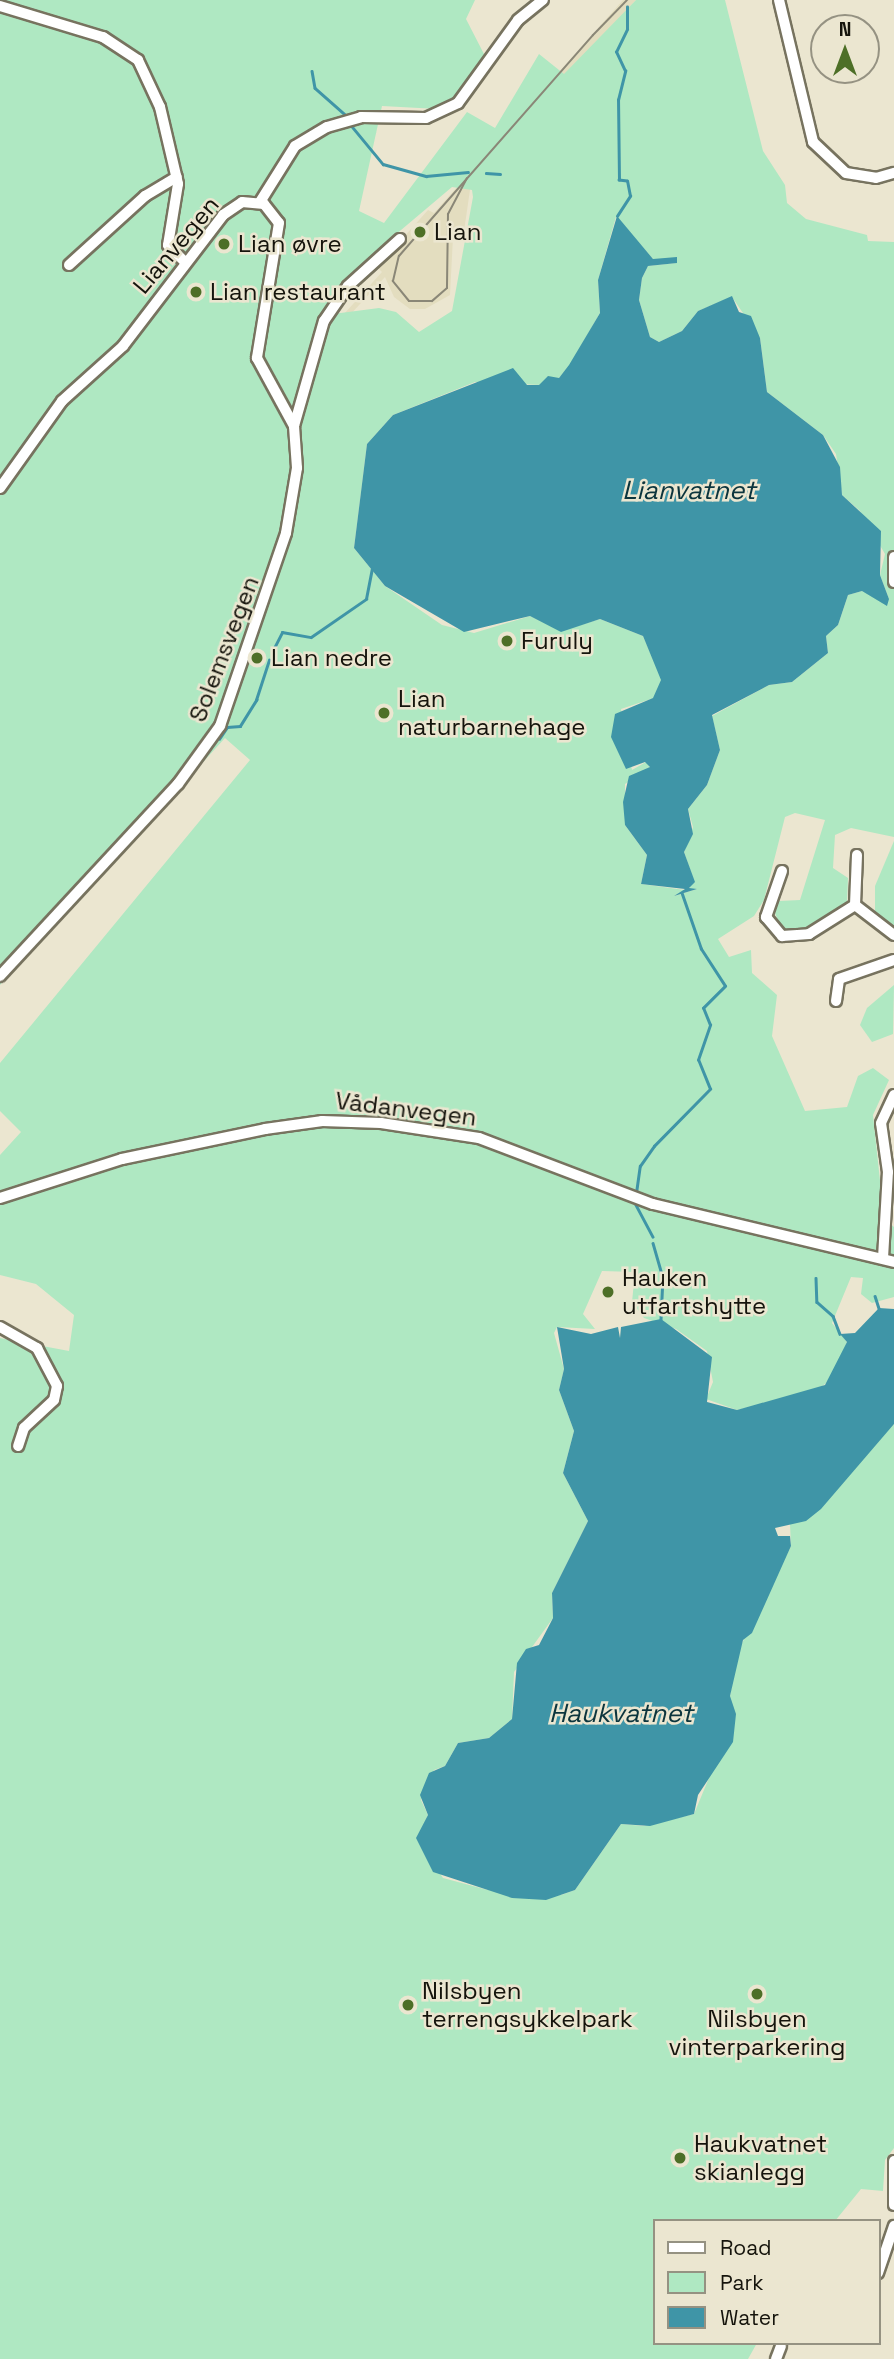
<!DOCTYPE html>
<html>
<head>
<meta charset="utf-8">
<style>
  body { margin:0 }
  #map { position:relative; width:894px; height:2359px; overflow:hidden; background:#ebe6d0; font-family:"Space Grotesk",sans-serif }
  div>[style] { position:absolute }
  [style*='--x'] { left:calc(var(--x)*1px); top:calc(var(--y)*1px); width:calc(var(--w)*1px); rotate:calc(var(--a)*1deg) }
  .built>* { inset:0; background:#e3ddbf }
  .green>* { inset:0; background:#afe8c2 }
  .water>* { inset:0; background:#3f95a7 }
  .stream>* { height:2.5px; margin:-1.25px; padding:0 1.25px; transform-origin:1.25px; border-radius:1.25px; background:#3f95a7 }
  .roads { filter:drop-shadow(2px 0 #77735f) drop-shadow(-2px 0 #77735f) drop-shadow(0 2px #77735f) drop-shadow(0 -2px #77735f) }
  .minor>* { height:10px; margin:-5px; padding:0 5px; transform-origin:5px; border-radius:5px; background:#fff }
  .tram>* { height:2px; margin:-1px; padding:0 1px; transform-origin:1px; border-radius:1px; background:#8a8777 }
  .dots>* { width:19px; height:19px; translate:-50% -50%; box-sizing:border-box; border:4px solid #ebe6d0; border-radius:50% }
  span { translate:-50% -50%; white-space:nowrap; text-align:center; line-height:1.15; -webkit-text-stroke:5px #ebe6d0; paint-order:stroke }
  .poi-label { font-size:24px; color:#15140c }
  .left { translate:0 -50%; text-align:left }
  .street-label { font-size:24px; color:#15140c }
  .water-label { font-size:26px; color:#0c353d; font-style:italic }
  .legend { position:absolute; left:653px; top:2219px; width:228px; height:126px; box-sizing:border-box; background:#ebe6d0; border:2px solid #959282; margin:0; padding:9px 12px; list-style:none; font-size:21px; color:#15140c }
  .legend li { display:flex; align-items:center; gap:14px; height:35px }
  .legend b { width:35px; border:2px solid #959282 }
  .north { position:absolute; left:810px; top:14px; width:70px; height:70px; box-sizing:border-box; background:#ebe6d0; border:2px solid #959282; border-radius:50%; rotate:0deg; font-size:19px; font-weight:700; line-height:28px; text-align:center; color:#15140c }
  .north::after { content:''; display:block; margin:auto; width:24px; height:32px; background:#4d6f27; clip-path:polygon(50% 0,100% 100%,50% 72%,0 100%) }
</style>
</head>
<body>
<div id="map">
  <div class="built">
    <div style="clip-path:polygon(623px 0,636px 0,471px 183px,463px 238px,453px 237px,450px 295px,425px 309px,410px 309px,394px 297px,385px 277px,348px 317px,344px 314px,382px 272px,377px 267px,428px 210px,434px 213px)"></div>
  </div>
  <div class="green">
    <div style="clip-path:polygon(evenodd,0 0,475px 0,466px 19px,485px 56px,457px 95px,438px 109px,382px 106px,359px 211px,384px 223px,467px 112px,495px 128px,539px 54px,564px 74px,636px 0,725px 0,763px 151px,785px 185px,787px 203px,806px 219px,867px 235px,868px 241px,894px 242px,894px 837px,851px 828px,835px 835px,833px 868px,848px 878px,847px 903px,797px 934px,781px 929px,775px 913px,779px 901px,800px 900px,825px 820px,795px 813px,785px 817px,764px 900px,754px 916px,718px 939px,729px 957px,751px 950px,752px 973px,777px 995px,772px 1036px,805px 1111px,847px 1107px,858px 1076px,873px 1068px,889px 1080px,873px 1115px,884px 1218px,894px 1227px,894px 1297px,872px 1303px,861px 1294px,863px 1278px,851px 1277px,832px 1323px,847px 1342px,833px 1378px,813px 1393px,737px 1410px,706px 1399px,713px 1382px,707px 1351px,676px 1329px,644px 1318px,632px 1302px,635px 1272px,602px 1271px,583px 1314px,595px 1329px,557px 1327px,554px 1333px,564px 1369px,559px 1390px,574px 1431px,563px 1473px,588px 1521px,552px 1593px,553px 1618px,514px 1672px,512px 1719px,489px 1738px,458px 1743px,445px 1766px,434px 1770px,421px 1800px,428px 1815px,417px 1839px,443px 1878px,488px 1890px,561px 1895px,575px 1890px,621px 1824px,644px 1826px,694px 1814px,733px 1720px,730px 1696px,738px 1651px,791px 1546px,790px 1524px,894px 1424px,894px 2148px,885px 2160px,883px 2191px,861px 2189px,835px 2221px,654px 2221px,654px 2343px,757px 2343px,748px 2359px,0 2359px,0 1338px,69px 1351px,74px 1315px,36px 1284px,0 1275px,0 1155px,21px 1132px,0 1111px,0 1063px,250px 760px,225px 738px,0 985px,0 0,452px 187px,472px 190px,473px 197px,452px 311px,419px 332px,396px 312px,379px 308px,333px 314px,375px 252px,452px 187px,0 0,616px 217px,653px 259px,676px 263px,648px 266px,642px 278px,639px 300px,650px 337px,659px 342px,682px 331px,698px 311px,732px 297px,760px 338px,767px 392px,823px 435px,836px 454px,842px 495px,860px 511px,885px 554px,880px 575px,889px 599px,862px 591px,848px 595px,838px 625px,826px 636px,828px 653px,792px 682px,769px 685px,712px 716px,720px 750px,707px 785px,688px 809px,693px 827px,684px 852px,693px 878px,689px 889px,697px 889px,674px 896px,685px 890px,641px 884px,647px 855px,625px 825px,625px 784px,650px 767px,646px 762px,632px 770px,621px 709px,654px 698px,662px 680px,643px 636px,600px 619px,561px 631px,530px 616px,474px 633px,442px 625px,385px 586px,354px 548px,367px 444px,393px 415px,475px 382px,540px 385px,559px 378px,570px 365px,600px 313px,598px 280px,616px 217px)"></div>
    <div style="clip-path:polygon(894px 841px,894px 929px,875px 913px,875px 886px)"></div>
    <div style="clip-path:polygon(894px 985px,893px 1034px,872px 1042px,860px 1025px,867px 1008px)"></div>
  </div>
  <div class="water">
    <div style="clip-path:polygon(617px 216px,653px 259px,677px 257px,677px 263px,648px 266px,642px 278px,639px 300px,650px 337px,659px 342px,682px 331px,698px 311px,732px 296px,739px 312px,751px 316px,760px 338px,767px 392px,823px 435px,840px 467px,842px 495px,881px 531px,880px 575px,889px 599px,887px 606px,862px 591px,848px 595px,838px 625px,826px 636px,828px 653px,792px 682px,769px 685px,712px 715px,720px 750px,707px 785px,688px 809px,693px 834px,684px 852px,695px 882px,689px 888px,697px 889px,674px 896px,685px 889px,641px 884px,647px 855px,625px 825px,623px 802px,629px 776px,650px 767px,645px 762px,626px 769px,611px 737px,615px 714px,653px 698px,661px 680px,643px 636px,600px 619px,561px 632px,530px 616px,464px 632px,385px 586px,354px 548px,367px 444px,393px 415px,513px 368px,527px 385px,539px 385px,548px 376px,559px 378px,569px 365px,600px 313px,598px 280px)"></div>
    <div style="clip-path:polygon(879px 1308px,894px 1309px,894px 1424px,821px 1509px,806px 1521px,775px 1528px,778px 1536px,790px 1536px,791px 1546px,752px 1633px,743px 1640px,730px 1696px,736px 1714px,733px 1742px,698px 1795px,694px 1814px,650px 1826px,621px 1824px,575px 1890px,546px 1900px,512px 1898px,433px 1872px,416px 1838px,428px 1815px,420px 1795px,429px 1773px,445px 1766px,458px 1743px,489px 1738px,512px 1719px,517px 1663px,526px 1649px,539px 1645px,553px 1618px,552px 1593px,588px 1521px,563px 1473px,574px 1431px,559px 1390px,564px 1369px,557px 1327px,591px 1334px,618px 1327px,620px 1338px,621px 1327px,661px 1319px,712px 1357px,707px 1402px,737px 1410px,825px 1385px,847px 1342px,840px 1334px,855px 1333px)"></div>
  </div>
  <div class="stream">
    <div style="--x:312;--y:71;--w:17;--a:80"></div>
    <div style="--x:315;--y:88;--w:44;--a:41.3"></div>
    <div style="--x:350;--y:124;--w:52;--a:50.5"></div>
    <div style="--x:383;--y:164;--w:45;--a:15.6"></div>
    <div style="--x:426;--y:176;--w:42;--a:-5.4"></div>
    <div style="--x:486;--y:173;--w:14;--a:4"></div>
    <div style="--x:617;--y:216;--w:24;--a:-57"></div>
    <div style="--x:630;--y:196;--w:15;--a:-101"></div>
    <div style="--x:627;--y:181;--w:8;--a:-173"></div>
    <div style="--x:619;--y:180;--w:80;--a:-90.7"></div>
    <div style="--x:618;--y:100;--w:30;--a:-76"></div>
    <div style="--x:625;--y:71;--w:21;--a:-115"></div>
    <div style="--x:616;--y:52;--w:25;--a:-64"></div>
    <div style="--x:627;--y:29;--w:22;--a:-90"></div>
    <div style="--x:272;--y:652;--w:22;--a:-63"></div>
    <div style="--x:282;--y:632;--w:29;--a:10"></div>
    <div style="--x:311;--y:637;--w:67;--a:-34.6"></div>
    <div style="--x:366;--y:599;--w:31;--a:-79"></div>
    <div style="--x:219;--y:739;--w:14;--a:-56"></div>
    <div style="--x:227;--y:727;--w:13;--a:-4"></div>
    <div style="--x:240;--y:726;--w:31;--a:-58"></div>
    <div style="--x:256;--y:700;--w:42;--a:-72"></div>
    <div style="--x:636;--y:1193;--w:27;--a:-82"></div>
    <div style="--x:640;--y:1166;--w:24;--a:-55"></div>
    <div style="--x:654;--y:1146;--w:80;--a:-45.5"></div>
    <div style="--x:710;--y:1089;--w:31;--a:-112"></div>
    <div style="--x:698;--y:1060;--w:37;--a:-71"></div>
    <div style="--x:710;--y:1025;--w:18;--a:-112"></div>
    <div style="--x:703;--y:1008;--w:31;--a:-45"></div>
    <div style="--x:725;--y:986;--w:44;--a:-123"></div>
    <div style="--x:701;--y:949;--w:58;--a:-109.1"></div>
    <div style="--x:635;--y:1203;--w:38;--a:62"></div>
    <div style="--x:653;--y:1243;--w:35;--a:74"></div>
    <div style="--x:663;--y:1277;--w:42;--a:92.7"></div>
    <div style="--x:816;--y:1278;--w:24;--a:88"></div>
    <div style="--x:817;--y:1302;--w:21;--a:41"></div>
    <div style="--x:833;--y:1316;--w:19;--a:69"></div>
    <div style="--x:875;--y:1296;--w:13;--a:72"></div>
  </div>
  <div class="roads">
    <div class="minor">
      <div style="--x:779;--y:0;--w:146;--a:76.5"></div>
      <div style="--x:813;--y:142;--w:45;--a:43.2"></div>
      <div style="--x:846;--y:173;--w:30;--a:9"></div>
      <div style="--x:876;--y:178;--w:19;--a:-16"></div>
      <div style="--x:0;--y:6;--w:108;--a:16.8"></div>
      <div style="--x:103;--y:37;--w:42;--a:33.3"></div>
      <div style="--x:138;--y:60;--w:52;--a:64.9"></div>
      <div style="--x:160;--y:107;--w:79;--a:76.8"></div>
      <div style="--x:178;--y:184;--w:62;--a:99.3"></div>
      <div style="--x:168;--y:245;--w:25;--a:45"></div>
      <div style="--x:260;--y:202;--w:66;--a:-58"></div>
      <div style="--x:295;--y:146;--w:37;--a:-31"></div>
      <div style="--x:327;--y:127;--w:35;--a:-16"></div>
      <div style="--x:361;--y:117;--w:65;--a:0.9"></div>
      <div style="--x:426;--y:118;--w:35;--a:-25"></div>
      <div style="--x:458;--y:103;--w:102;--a:-54.1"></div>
      <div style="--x:518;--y:20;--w:32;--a:-39"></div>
      <div style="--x:69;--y:265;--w:103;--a:-42.2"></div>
      <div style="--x:145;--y:196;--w:37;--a:-31"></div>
      <div style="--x:0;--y:488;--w:107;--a:-54.5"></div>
      <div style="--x:62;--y:401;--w:82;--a:-42"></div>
      <div style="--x:123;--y:346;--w:165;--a:-52.6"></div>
      <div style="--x:223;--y:215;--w:23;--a:-34"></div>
      <div style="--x:242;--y:202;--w:22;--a:5"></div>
      <div style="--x:264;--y:204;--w:24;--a:52"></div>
      <div style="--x:279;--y:223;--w:137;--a:99.3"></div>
      <div style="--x:257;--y:358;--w:77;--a:61.4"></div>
      <div style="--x:894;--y:557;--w:25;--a:90"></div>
      <div style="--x:782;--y:871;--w:49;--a:109.2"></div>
      <div style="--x:766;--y:917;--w:25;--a:50"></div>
      <div style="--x:782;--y:936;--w:27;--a:-4"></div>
      <div style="--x:809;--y:934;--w:54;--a:-32.2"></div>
      <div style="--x:855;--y:905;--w:50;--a:-87.7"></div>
      <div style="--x:855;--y:905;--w:49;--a:37.6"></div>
      <div style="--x:0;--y:976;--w:262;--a:-47.2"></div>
      <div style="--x:178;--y:784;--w:72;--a:-54.1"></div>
      <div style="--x:220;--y:726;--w:204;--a:-71.1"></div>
      <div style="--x:286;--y:533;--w:66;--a:-80.4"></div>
      <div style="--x:297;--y:468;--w:42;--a:-94.1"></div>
      <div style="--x:294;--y:426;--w:109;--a:-74.1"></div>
      <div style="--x:324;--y:321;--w:42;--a:-55.6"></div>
      <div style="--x:348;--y:286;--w:70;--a:-42.1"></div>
      <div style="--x:836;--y:1001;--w:22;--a:-82"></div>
      <div style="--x:839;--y:979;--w:58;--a:-19.1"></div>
      <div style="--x:0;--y:1198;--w:128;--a:-17.7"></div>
      <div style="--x:122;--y:1159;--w:146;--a:-11.8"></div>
      <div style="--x:265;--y:1129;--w:58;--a:-8"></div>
      <div style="--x:322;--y:1121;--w:59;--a:1.9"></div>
      <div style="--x:381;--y:1123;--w:99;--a:8.7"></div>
      <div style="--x:479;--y:1138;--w:186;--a:20.8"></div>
      <div style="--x:653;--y:1204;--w:248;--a:13.5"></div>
      <div style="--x:883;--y:1258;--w:86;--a:-86.7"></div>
      <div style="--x:888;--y:1172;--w:49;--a:-98.1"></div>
      <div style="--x:881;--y:1123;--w:31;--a:-65"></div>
      <div style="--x:0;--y:1327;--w:43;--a:29.6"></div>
      <div style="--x:37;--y:1348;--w:43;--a:62.2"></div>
      <div style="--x:57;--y:1386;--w:14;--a:102"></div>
      <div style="--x:54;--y:1400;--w:41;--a:137"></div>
      <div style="--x:24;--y:1428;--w:19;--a:108"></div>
      <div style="--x:894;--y:2161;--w:44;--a:90"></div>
      <div style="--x:878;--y:2273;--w:50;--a:-71.2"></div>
      <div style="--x:776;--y:2359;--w:14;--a:-69"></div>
    </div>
  </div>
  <div class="tram">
    <div style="--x:467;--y:178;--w:41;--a:117.8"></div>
    <div style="--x:448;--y:214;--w:74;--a:90.8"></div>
    <div style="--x:447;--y:288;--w:20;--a:139"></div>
    <div style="--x:432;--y:301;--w:23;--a:180"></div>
    <div style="--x:409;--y:301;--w:26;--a:-129"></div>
    <div style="--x:393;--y:281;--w:26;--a:-77"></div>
    <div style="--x:399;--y:256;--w:32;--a:-49"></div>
    <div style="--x:420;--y:232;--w:262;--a:-48.7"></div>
    <div style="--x:593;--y:35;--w:49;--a:-45.8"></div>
  </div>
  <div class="dots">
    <div style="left:420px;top:232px;background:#4d6f27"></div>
    <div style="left:224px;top:244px;background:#4d6f27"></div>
    <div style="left:196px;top:292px;background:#4d6f27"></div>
    <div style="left:507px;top:641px;background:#4d6f27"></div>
    <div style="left:257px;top:658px;background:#4d6f27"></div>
    <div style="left:384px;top:713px;background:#4d6f27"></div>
    <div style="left:608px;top:1292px;background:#4d6f27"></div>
    <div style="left:757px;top:1994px;background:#4d6f27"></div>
    <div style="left:408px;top:2005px;background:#4d6f27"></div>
    <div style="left:680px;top:2158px;background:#4d6f27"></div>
  </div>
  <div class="poi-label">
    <span class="left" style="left:434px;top:232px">Lian</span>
    <span class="left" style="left:238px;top:244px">Lian øvre</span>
    <span class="left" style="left:210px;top:292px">Lian restaurant</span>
    <span class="left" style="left:521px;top:641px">Furuly</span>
    <span class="left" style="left:271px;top:658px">Lian nedre</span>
    <span class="left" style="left:398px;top:713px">Lian<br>naturbarnehage</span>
    <span class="left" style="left:622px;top:1292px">Hauken<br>utfartshytte</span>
    <span class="left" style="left:422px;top:2005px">Nilsbyen<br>terrengsykkelpark</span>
    <span style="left:757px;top:2033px">Nilsbyen<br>vinterparkering</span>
    <span class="left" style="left:694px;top:2158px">Haukvatnet<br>skianlegg</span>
  </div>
  <div class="street-label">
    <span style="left:176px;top:245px;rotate:-50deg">Lianvegen</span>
    <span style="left:224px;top:649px;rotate:-69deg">Solemsvegen</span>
    <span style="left:406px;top:1109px;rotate:7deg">Vådanvegen</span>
  </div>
  <div class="water-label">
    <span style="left:689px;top:491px">Lianvatnet</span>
    <span style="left:621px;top:1714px">Haukvatnet</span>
  </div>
  <ul class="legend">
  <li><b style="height:9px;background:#fff"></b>Road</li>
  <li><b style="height:19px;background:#afe8c2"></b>Park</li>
  <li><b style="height:19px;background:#3f95a7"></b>Water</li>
  </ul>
  <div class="north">N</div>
</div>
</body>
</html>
